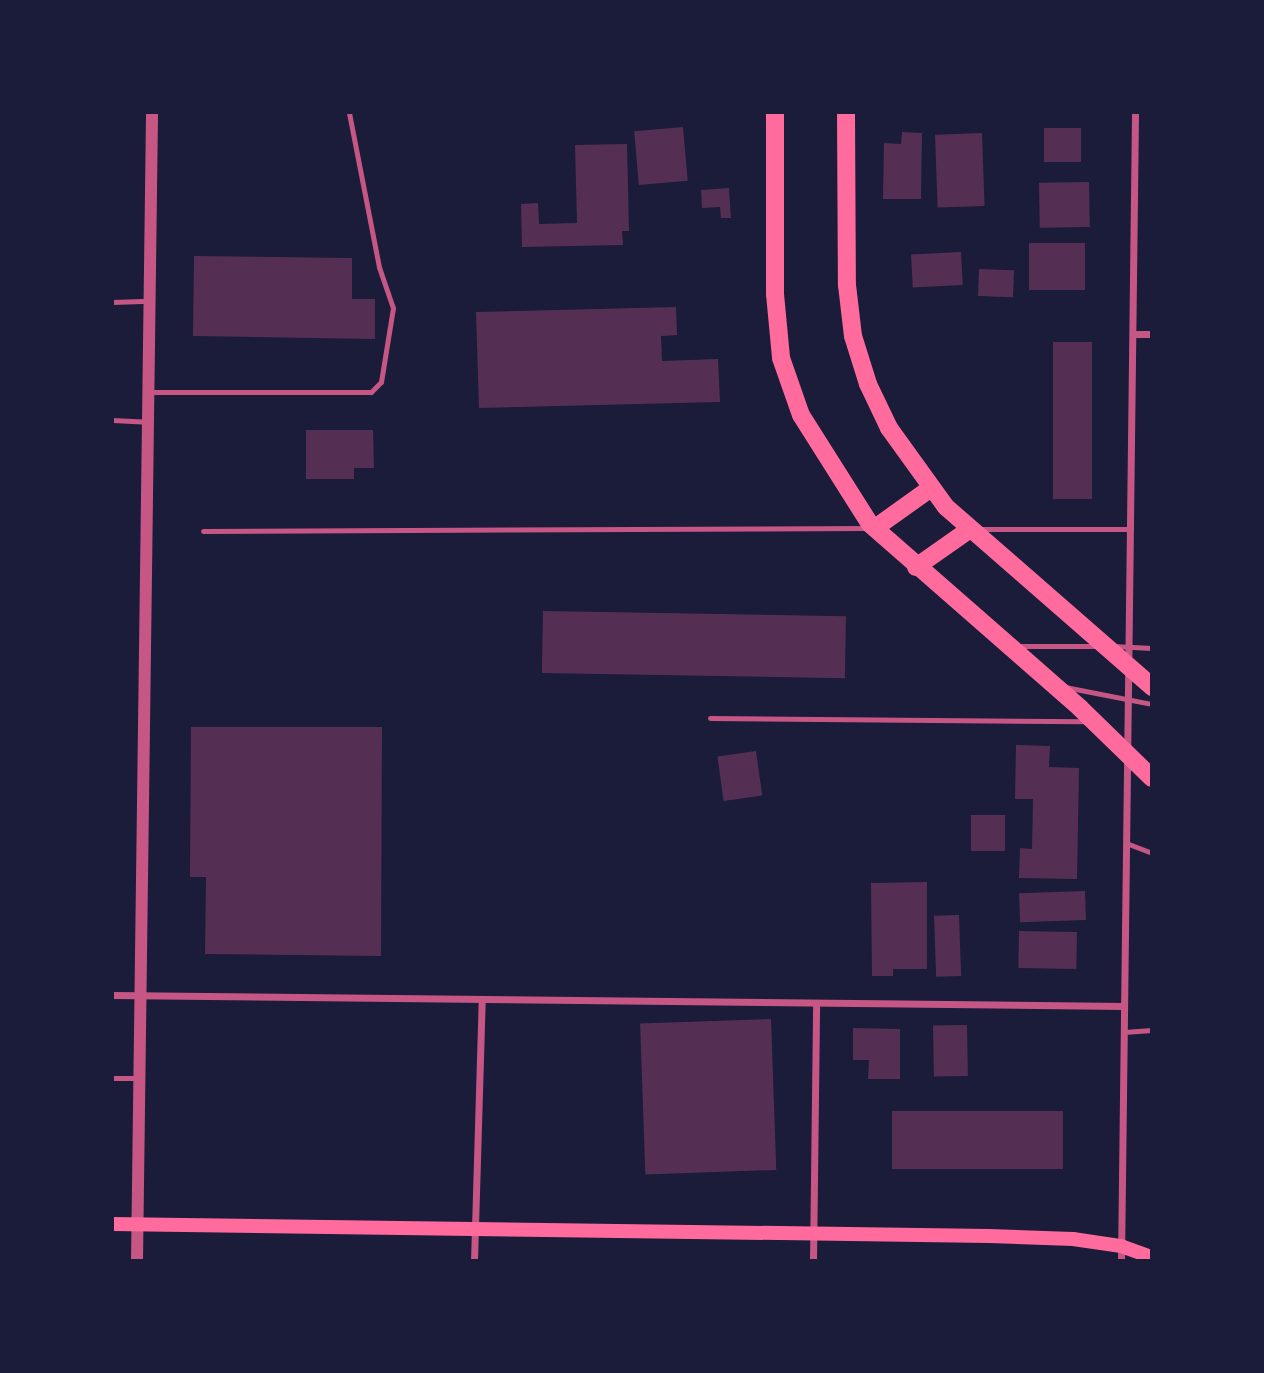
<!DOCTYPE html>
<html>
<head>
<meta charset="utf-8">
<style>
  body { margin:0 }
  #map { position:relative; width:1264px; height:1373px; overflow:hidden; background:#1b1b3a; font-family:"Fira Sans Condensed",sans-serif }
  div>[style] { position:absolute }
  [style*='--x'] { left:calc(var(--x)*1px); top:calc(var(--y)*1px); width:calc(var(--w)*1px); rotate:calc(var(--a)*1deg) }
  .building>* { inset:0; background:#542f53; transform-origin:0 0 }
  .service>* { height:5px; margin:-2.5px; padding:0 2.5px; transform-origin:2.5px; border-radius:2.5px; background:#c65784 }
  .minor>* { height:7px; margin:-3.5px; padding:0 3.5px; transform-origin:3.5px; border-radius:3.5px; background:#c65784 }
  .tertiary>* { height:12px; margin:-6px; padding:0 6px; transform-origin:6px; border-radius:6px; background:#c65784 }
  .secondary>* { height:14px; margin:-7px; padding:0 7px; transform-origin:7px; border-radius:7px; background:#ff6b9d }
  .primary>* { height:18px; margin:-9px; padding:0 9px; transform-origin:9px; border-radius:9px; background:#ff6b9d }
  span { translate:-50% -50%; white-space:nowrap; text-align:center; line-height:1.15; -webkit-text-stroke:5px #1b1b3a; paint-order:stroke }
  .frame { position:absolute; inset:0; border:114px solid #1b1b3a; pointer-events:none }
</style>
</head>
<body>
<div id="map">
  <div class="building">
    <div style="left:683px;top:127px;width:54px;height:49px;rotate:85deg"></div>
    <div style="left:1044px;top:128px;width:37px;height:34px"></div>
    <div style="clip-path:polygon(902px 132px,922px 133px,921px 199px,883px 199px,884px 143px,901px 144px)"></div>
    <div style="left:982px;top:133px;width:73px;height:47px;rotate:88deg"></div>
    <div style="clip-path:polygon(627px 144px,629px 231px,622px 231px,623px 245px,522px 247px,521px 204px,538px 203px,539px 224px,577px 223px,575px 145px)"></div>
    <div style="left:1089px;top:182px;width:45px;height:50px;rotate:89deg"></div>
    <div style="clip-path:polygon(729px 188px,731px 218px,721px 218px,720px 207px,702px 208px,701px 190px)"></div>
    <div style="left:1029px;top:243px;width:56px;height:47px"></div>
    <div style="left:961px;top:252px;width:33px;height:50px;rotate:87deg"></div>
    <div style="clip-path:polygon(194px 256px,352px 258px,352px 299px,375px 299px,375px 339px,193px 336px)"></div>
    <div style="left:979px;top:269px;width:35px;height:27px;rotate:2deg"></div>
    <div style="clip-path:polygon(676px 307px,677px 335px,661px 336px,662px 361px,718px 359px,720px 402px,479px 408px,476px 312px)"></div>
    <div style="left:1053px;top:342px;width:39px;height:157px"></div>
    <div style="clip-path:polygon(306px 430px,373px 430px,374px 468px,354px 468px,354px 479px,306px 479px)"></div>
    <div style="left:543px;top:611px;width:303px;height:62px;rotate:1deg"></div>
    <div style="clip-path:polygon(191px 727px,382px 727px,381px 956px,205px 954px,206px 877px,190px 877px)"></div>
    <div style="clip-path:polygon(1016px 745px,1050px 746px,1049px 767px,1079px 768px,1077px 879px,1019px 878px,1020px 848px,1032px 849px,1033px 799px,1015px 799px)"></div>
    <div style="left:756px;top:751px;width:45px;height:39px;rotate:82deg"></div>
    <div style="left:971px;top:815px;width:34px;height:36px"></div>
    <div style="clip-path:polygon(927px 882px,927px 969px,893px 969px,893px 976px,872px 976px,871px 883px)"></div>
    <div style="left:1085px;top:891px;width:29px;height:66px;rotate:88deg"></div>
    <div style="left:959px;top:915px;width:61px;height:25px;rotate:88deg"></div>
    <div style="left:1019px;top:931px;width:58px;height:37px;rotate:1deg"></div>
    <div style="left:771px;top:1019px;width:151px;height:131px;rotate:88deg"></div>
    <div style="left:967px;top:1025px;width:51px;height:34px;rotate:89deg"></div>
    <div style="clip-path:polygon(853px 1028px,900px 1029px,900px 1079px,868px 1079px,869px 1060px,853px 1060px)"></div>
    <div style="left:892px;top:1111px;width:171px;height:58px"></div>
  </div>
  <div class="service">
    <div style="--x:112;--y:302;--w:38;--a:-2"></div>
    <div style="--x:149;--y:392;--w:222;--a:0"></div>
    <div style="--x:371;--y:392;--w:14;--a:-45"></div>
    <div style="--x:381;--y:382;--w:75;--a:-80.8"></div>
    <div style="--x:393;--y:308;--w:43;--a:-108.9"></div>
    <div style="--x:379;--y:267;--w:158;--a:-101"></div>
    <div style="--x:112;--y:420;--w:35;--a:3"></div>
    <div style="--x:980;--y:529;--w:151;--a:0"></div>
    <div style="--x:203;--y:531;--w:665;--a:-0.26"></div>
    <div style="--x:1019;--y:646;--w:77;--a:0"></div>
    <div style="--x:1113;--y:646;--w:39;--a:3"></div>
    <div style="--x:1065;--y:687;--w:89;--a:11.1"></div>
    <div style="--x:710;--y:718;--w:375;--a:0.5"></div>
    <div style="--x:1126;--y:843;--w:28;--a:21"></div>
    <div style="--x:1124;--y:1032;--w:28;--a:-4"></div>
    <div style="--x:112;--y:1078;--w:26;--a:0"></div>
  </div>
  <div class="minor">
    <div style="--x:1133;--y:334;--w:19;--a:0"></div>
    <div style="--x:112;--y:995;--w:1012;--a:0.62"></div>
    <div style="--x:474;--y:1261;--w:262;--a:-88.3"></div>
    <div style="--x:813;--y:1261;--w:258;--a:-89.3"></div>
    <div style="--x:1121;--y:1261;--w:1149;--a:-89.3"></div>
  </div>
  <div class="tertiary">
    <div style="--x:137;--y:1261;--w:1149;--a:-89.25"></div>
  </div>
  <div class="secondary">
    <div style="--x:112;--y:1224;--w:877;--a:0.78"></div>
    <div style="--x:989;--y:1236;--w:84;--a:2"></div>
    <div style="--x:1073;--y:1239;--w:49;--a:8.3"></div>
    <div style="--x:1121;--y:1246;--w:33;--a:20"></div>
  </div>
  <div class="primary">
    <div style="--x:775;--y:112;--w:182;--a:90"></div>
    <div style="--x:775;--y:294;--w:64;--a:84.6"></div>
    <div style="--x:781;--y:358;--w:60;--a:70.7"></div>
    <div style="--x:801;--y:415;--w:129;--a:57.7"></div>
    <div style="--x:870;--y:524;--w:279;--a:41.2"></div>
    <div style="--x:1080;--y:708;--w:100;--a:44.2"></div>
    <div style="--x:846;--y:112;--w:173;--a:89.7"></div>
    <div style="--x:847;--y:285;--w:51;--a:83.3"></div>
    <div style="--x:853;--y:336;--w:50;--a:72.6"></div>
    <div style="--x:868;--y:384;--w:49;--a:64.5"></div>
    <div style="--x:889;--y:428;--w:97;--a:54.2"></div>
    <div style="--x:946;--y:507;--w:274;--a:41.1"></div>
    <div style="--x:875;--y:528;--w:69;--a:-35.5"></div>
    <div style="--x:916;--y:567;--w:66;--a:-35.1"></div>
  </div>
  <div class="frame"></div>
</div>
</body>
</html>
